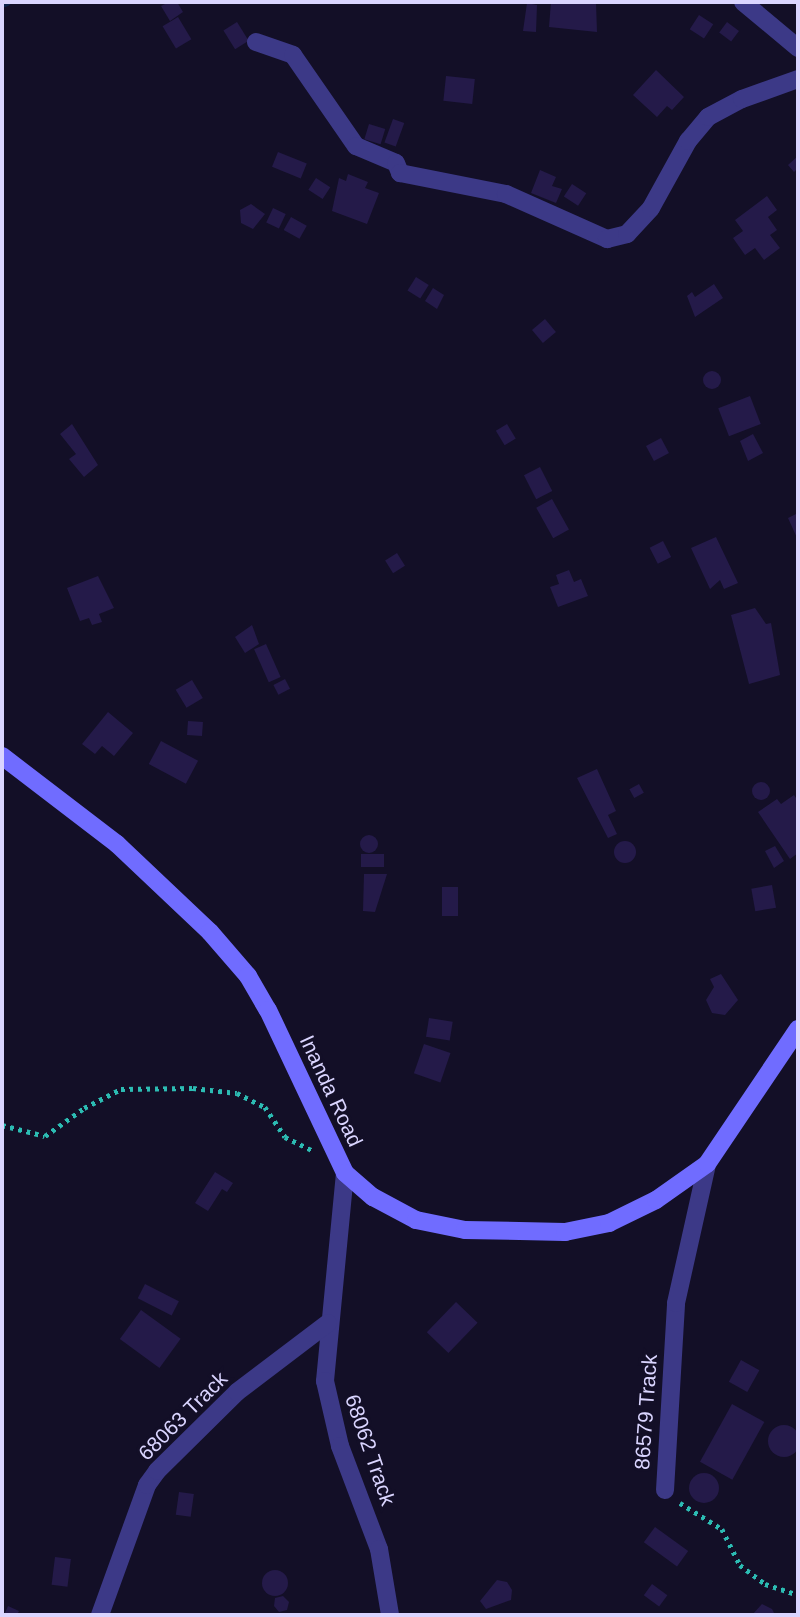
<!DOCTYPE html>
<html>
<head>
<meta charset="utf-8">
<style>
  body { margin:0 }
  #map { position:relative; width:800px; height:1617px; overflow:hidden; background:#130f27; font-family:Arial,sans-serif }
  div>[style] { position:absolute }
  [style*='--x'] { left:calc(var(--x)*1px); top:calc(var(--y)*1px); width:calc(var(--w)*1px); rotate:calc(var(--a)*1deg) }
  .stream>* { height:8px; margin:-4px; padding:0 4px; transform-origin:4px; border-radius:4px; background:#0b224a }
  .building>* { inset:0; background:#241a49; transform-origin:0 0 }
  .round { border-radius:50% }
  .path>* { height:4.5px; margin-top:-2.25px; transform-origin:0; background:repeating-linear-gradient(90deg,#2cbcb3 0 3.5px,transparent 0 8.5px) }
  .street>* { height:18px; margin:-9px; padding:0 9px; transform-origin:9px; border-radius:9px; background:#3c3987 }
  .secondary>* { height:18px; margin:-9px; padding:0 9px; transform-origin:9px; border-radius:9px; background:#706cff }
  span { translate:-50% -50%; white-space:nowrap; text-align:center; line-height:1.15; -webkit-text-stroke:6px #130f27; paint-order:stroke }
  .street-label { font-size:21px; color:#dad5ff }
  .frame { position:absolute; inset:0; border:4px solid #dad5ff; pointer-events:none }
</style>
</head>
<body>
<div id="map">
  <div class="stream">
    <div style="--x:5;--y:3;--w:2;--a:-27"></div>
  </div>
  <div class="building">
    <div style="clip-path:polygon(169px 2px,177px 2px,183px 12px,170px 21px,161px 6px)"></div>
    <div style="clip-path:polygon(551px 2px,596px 3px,597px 32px,549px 27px)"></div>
    <div style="clip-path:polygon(527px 3px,537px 5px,536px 32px,523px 31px)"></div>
    <div style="left:699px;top:15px;width:17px;height:17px;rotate:33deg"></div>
    <div style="left:178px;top:17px;width:26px;height:18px;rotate:59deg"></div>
    <div style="left:237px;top:22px;width:22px;height:16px;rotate:58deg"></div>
    <div style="left:727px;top:22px;width:15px;height:13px;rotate:37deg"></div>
    <div style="clip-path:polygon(656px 70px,684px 97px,672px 110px,667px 106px,657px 117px,633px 95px)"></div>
    <div style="left:446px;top:76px;width:29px;height:25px;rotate:6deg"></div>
    <div style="left:393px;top:119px;width:12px;height:25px;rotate:20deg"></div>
    <div style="left:369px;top:124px;width:17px;height:16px;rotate:17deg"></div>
    <div style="left:278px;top:152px;width:31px;height:16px;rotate:22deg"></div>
    <div style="clip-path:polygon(798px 156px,798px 168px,794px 172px,788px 165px)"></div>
    <div style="clip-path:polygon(540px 170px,556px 177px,552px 186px,562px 189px,556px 203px,531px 193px)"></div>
    <div style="clip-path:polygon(348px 174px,368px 182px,365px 188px,379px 193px,367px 224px,332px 211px,339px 178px,346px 181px)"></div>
    <div style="left:316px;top:178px;width:17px;height:14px;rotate:33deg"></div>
    <div style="left:572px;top:184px;width:17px;height:15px;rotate:33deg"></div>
    <div style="clip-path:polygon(767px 196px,777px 210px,768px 217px,777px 230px,770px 235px,780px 248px,764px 260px,755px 248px,745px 255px,733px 238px,743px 231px,735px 220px)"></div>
    <div style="clip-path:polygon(251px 204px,265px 214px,253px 229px,241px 223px,240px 210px)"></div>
    <div style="left:273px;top:208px;width:14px;height:16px;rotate:25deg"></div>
    <div style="left:291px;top:217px;width:18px;height:15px;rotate:29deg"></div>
    <div style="left:416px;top:277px;width:15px;height:16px;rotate:32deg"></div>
    <div style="clip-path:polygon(714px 284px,723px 298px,695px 317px,687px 296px,692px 292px,695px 297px)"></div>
    <div style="clip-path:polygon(433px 288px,444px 295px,437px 309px,425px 301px)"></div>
    <div style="left:545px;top:319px;width:17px;height:17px;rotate:50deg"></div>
    <div class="round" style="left:703px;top:371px;width:18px;height:18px"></div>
    <div style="left:750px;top:396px;width:30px;height:34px;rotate:69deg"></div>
    <div style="clip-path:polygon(72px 424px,98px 465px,84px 477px,69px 459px,76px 454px,60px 434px)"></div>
    <div style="left:507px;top:424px;width:17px;height:13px;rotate:59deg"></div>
    <div style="clip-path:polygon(753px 434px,763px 453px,748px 461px,740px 441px)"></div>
    <div style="left:661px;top:438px;width:17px;height:17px;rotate:62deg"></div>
    <div style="left:540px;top:467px;width:27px;height:18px;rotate:63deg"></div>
    <div style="left:552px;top:499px;width:35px;height:18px;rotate:61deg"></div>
    <div style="clip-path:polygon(798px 513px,798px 540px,788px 518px)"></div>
    <div style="clip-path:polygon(716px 537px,738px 583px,724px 589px,720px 580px,710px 589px,691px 548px)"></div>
    <div style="left:663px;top:541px;width:18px;height:15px;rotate:63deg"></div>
    <div style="left:397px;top:553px;width:15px;height:14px;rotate:58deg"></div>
    <div style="clip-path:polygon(569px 570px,574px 582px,581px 579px,588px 596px,558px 607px,550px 587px,559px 584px,556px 575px)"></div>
    <div style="clip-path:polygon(98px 576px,114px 608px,99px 614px,102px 622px,92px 625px,89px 618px,80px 621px,67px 588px)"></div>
    <div style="clip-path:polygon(755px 608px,766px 624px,771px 623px,780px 675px,749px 684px,731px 615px)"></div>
    <div style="clip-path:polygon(252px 625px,259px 644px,245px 653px,235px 637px)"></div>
    <div style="left:266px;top:644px;width:36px;height:13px;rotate:66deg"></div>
    <div style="left:285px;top:679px;width:11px;height:13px;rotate:63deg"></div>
    <div style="left:192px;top:680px;width:21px;height:19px;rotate:59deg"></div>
    <div style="clip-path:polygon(108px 712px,133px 733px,114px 756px,102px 746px,95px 754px,82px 744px)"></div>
    <div style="left:188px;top:721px;width:15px;height:14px;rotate:4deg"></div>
    <div style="left:161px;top:741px;width:42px;height:26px;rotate:28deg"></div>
    <div style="clip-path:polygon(597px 769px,616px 811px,608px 815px,617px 834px,608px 838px,577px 778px)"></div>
    <div class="round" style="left:752px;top:782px;width:18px;height:18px"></div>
    <div style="left:639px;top:784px;width:10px;height:11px;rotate:61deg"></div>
    <div style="clip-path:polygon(794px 795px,798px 801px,798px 853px,790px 859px,758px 812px,777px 799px,781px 804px)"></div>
    <div class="round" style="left:360px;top:835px;width:18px;height:18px"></div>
    <div class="round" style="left:614px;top:841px;width:22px;height:22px"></div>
    <div style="clip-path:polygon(775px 846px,784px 861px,774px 868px,765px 851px)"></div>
    <div style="left:384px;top:854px;width:13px;height:23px;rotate:90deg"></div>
    <div style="clip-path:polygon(364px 874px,387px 874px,375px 912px,363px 911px)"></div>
    <div style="left:772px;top:885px;width:23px;height:21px;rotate:80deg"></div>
    <div style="left:442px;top:887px;width:16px;height:29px"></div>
    <div style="clip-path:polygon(721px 974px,738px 1000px,725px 1015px,712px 1013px,706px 1000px,714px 987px,710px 979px)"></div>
    <div style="left:429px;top:1018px;width:24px;height:19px;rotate:9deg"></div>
    <div style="left:424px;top:1044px;width:28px;height:31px;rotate:19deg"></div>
    <div style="clip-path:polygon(215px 1172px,233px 1183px,227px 1192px,222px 1189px,208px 1211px,195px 1203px)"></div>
    <div style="left:145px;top:1284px;width:38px;height:16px;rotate:27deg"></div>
    <div style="left:456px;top:1302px;width:30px;height:42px;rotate:44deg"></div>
    <div style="left:141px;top:1310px;width:49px;height:36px;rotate:36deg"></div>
    <div style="left:741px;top:1360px;width:21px;height:25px;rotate:29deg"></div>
    <div style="left:732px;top:1404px;width:37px;height:66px;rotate:29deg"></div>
    <div class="round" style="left:768px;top:1425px;width:32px;height:32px"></div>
    <div class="round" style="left:689px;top:1473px;width:30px;height:30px"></div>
    <div style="left:179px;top:1492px;width:15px;height:23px;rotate:8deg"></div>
    <div style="left:655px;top:1527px;width:41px;height:19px;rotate:36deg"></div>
    <div style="left:55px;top:1557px;width:16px;height:28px;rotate:7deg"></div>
    <div class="round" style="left:262px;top:1570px;width:26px;height:26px"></div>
    <div style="clip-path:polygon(497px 1580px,507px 1582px,512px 1590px,511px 1600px,486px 1609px,480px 1601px)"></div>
    <div style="left:652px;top:1584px;width:19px;height:14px;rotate:36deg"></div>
    <div style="clip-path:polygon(283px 1596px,289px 1602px,287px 1610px,279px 1612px,274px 1606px,275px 1598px)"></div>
    <div style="clip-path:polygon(762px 1604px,772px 1609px,775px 1615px,752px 1615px)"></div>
    <div style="clip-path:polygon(8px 1606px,19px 1611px,17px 1615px,4px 1615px)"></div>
  </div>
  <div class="path">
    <div style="--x:2;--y:1125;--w:44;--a:14.3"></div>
    <div style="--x:45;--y:1136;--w:48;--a:-35.7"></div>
    <div style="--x:84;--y:1108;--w:42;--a:-27.2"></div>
    <div style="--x:121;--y:1089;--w:72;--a:-0.8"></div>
    <div style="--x:193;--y:1088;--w:44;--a:6.5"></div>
    <div style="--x:237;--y:1093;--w:31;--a:27"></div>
    <div style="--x:265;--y:1107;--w:36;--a:56"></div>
    <div style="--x:285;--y:1137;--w:30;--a:26"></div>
    <div style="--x:680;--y:1503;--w:49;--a:31.8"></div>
    <div style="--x:722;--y:1529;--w:40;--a:63.4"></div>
    <div style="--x:740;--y:1565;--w:31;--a:37"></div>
    <div style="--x:765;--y:1584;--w:35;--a:18"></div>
  </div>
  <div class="street">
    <div style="--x:743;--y:2;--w:72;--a:39.9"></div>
    <div style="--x:256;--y:42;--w:39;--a:19"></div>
    <div style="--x:293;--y:55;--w:111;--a:55.3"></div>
    <div style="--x:356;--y:146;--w:43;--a:23"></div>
    <div style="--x:396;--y:163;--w:11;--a:68"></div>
    <div style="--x:400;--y:173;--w:108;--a:11.2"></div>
    <div style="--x:506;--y:194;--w:111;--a:24"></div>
    <div style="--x:607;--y:239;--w:21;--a:-14"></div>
    <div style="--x:627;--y:234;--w:35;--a:-47"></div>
    <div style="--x:651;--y:208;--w:77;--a:-61.1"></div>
    <div style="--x:688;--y:141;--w:31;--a:-50"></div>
    <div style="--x:708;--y:117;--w:38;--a:-28"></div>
    <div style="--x:742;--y:99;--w:59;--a:-19.7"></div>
    <div style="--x:345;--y:1173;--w:209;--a:95.5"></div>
    <div style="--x:325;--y:1381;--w:67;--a:77"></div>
    <div style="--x:340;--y:1446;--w:110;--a:69.3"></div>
    <div style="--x:379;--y:1549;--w:67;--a:80.5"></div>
    <div style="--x:665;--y:1490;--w:187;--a:-86.6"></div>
    <div style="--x:676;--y:1303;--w:142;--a:-77.4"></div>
    <div style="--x:100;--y:1615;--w:138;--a:-70.1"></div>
    <div style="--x:147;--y:1485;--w:17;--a:-54"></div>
    <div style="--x:157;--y:1471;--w:112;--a:-44.6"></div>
    <div style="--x:237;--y:1392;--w:114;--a:-37.2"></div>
  </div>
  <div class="secondary">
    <div style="--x:2;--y:756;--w:145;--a:37.4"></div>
    <div style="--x:117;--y:844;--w:128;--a:43.4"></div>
    <div style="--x:210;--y:932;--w:58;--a:49.2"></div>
    <div style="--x:248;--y:976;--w:39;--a:60"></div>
    <div style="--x:268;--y:1010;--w:180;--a:64.7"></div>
    <div style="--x:345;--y:1173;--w:37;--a:41"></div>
    <div style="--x:373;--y:1197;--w:49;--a:28.1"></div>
    <div style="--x:416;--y:1220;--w:50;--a:11.5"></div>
    <div style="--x:465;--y:1230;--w:100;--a:1.1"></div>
    <div style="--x:565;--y:1232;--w:45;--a:-11.6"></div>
    <div style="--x:609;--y:1223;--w:52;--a:-26.1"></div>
    <div style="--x:656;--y:1200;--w:62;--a:-35.2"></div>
    <div style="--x:707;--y:1164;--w:163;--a:-56"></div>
  </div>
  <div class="street-label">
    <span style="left:331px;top:1091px;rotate:65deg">Inanda Road</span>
    <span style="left:646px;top:1412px;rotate:-86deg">86579 Track</span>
    <span style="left:183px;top:1416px;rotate:-45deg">68063 Track</span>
    <span style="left:370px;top:1450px;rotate:71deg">68062 Track</span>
  </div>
  <div class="frame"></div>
</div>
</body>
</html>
